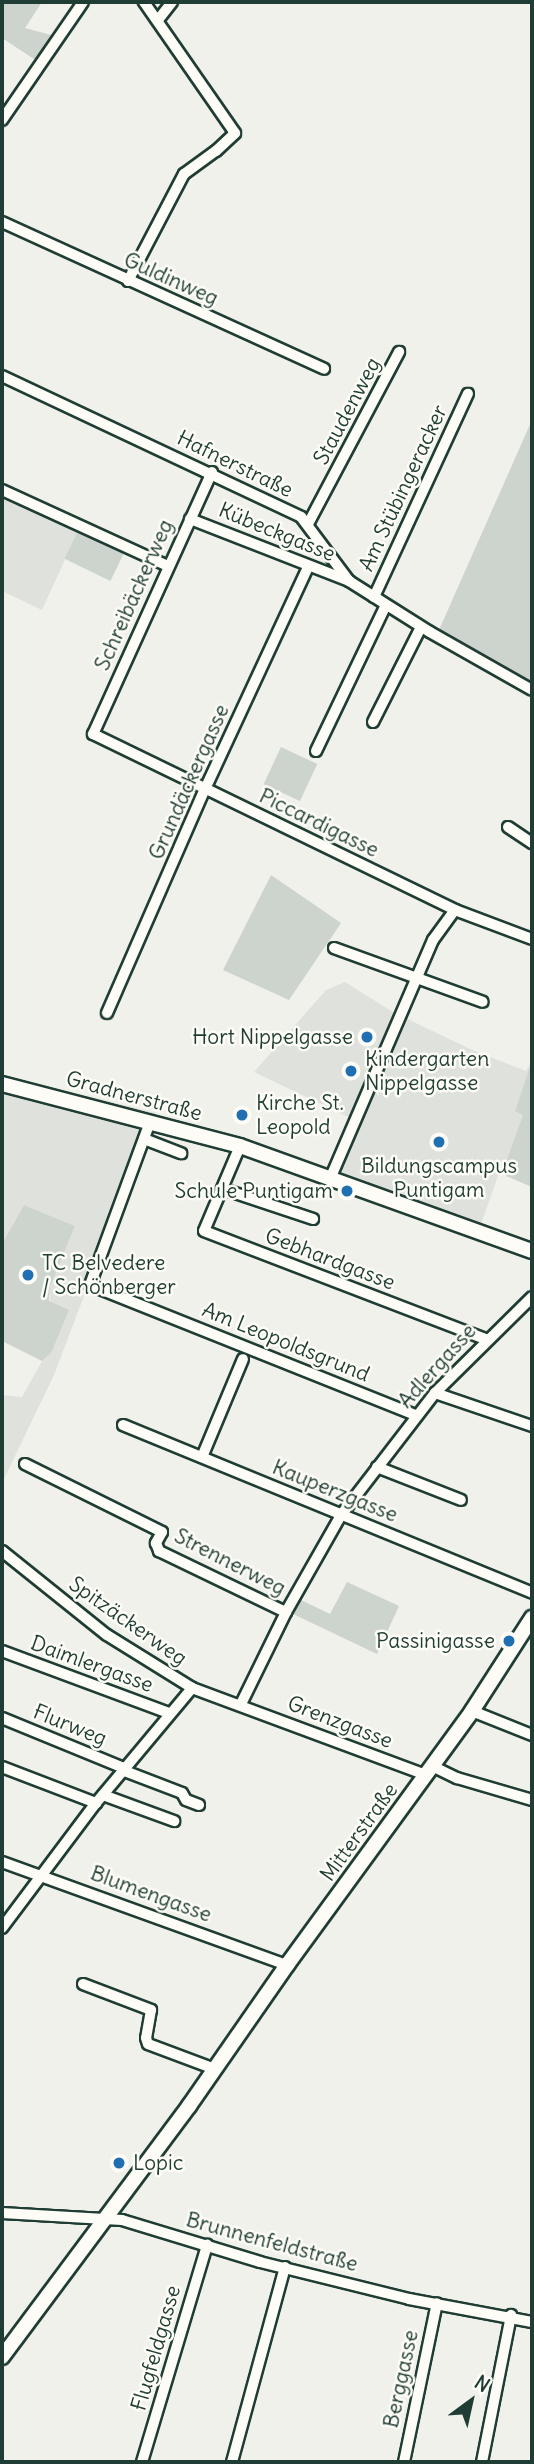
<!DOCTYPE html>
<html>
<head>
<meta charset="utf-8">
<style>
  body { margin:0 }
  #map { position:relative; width:534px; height:2464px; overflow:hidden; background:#f0f1eb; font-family:Delius,sans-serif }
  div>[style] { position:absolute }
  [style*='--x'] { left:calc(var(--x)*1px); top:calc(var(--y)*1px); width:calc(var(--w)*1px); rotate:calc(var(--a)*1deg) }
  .built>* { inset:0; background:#dfe2dc }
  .green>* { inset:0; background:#cdd3cd; transform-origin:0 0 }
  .roads { filter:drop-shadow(2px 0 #1f3d34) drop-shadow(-2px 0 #1f3d34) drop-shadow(0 2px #1f3d34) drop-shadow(0 -2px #1f3d34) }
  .minor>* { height:10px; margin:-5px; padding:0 5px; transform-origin:5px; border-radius:5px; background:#fdfcf7 }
  .major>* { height:14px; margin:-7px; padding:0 7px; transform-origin:7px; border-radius:7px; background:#fdfcf7 }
  .dots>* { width:19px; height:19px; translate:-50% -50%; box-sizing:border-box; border:4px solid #fdfcf7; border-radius:50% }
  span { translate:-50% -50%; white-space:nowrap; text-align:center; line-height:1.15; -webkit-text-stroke:5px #fdfcf7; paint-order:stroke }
  .street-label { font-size:21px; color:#1f3d34 }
  .poi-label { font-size:21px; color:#1f3d34 }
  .right { translate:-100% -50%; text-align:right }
  .left { translate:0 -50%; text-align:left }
  .frame { position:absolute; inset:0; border:4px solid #1f3d34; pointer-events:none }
  .north { position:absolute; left:436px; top:2366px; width:70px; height:70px; -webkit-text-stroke:5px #fdfcf7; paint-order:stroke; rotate:33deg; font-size:19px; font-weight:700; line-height:28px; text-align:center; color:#1f3d34 }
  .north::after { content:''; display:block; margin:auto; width:24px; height:32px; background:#1f3d34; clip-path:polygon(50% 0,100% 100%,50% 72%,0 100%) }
</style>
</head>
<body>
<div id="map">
  <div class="built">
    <div style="clip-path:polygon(2px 494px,79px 529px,42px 610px,2px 591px)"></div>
    <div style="clip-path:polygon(345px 982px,393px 1012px,470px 1049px,526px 1071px,532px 1061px,532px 1187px,499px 1173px,480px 1227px,333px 1172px,356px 1118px,346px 1116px,254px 1072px,326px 990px)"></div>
    <div style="clip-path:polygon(2px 1075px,156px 1113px,150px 1122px,54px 1375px,2px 1483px,2px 1395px,22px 1397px,42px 1361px,51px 1353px,50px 1287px,75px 1226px,24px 1205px,2px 1244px)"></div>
  </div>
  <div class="green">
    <div style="clip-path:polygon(2px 2px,42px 2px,25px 28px,55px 36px,37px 61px,2px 38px)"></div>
    <div style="clip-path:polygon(532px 420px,532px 685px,439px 630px)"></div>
    <div style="left:79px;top:529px;width:51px;height:33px;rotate:26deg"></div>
    <div style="left:281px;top:747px;width:40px;height:41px;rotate:25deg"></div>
    <div style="clip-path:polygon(271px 875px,341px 923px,289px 1000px,223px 970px)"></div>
    <div style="clip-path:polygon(532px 1061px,532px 1187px,502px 1174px,523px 1115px,515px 1111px)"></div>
    <div style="clip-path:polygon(24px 1205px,75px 1226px,50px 1287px,49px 1301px,69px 1310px,51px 1353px,42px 1361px,2px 1341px,2px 1244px)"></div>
    <div style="clip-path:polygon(347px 1582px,399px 1606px,377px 1654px,291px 1613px,299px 1599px,330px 1614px)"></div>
  </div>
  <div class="roads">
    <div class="minor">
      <div style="--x:158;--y:20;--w:23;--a:-52"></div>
      <div style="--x:2;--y:120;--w:143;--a:-55.5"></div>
      <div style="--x:2;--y:222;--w:354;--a:24.5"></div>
      <div style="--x:128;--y:281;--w:121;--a:-62.4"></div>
      <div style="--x:184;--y:174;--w:39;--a:-36"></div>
      <div style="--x:216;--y:151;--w:26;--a:-43"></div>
      <div style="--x:235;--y:133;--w:160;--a:-124.8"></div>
      <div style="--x:2;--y:376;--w:331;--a:25.2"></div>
      <div style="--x:301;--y:517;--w:80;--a:53.1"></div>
      <div style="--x:349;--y:581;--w:96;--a:32.2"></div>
      <div style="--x:430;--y:632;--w:117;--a:29.6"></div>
      <div style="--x:212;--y:472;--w:288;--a:114.4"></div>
      <div style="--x:93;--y:734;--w:403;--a:25.9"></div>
      <div style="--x:455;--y:910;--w:82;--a:20.6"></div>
      <div style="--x:2;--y:490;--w:183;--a:24.6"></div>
      <div style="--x:190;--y:519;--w:171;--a:21.3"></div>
      <div style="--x:308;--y:524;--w:195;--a:-62.1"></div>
      <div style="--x:374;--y:597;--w:224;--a:-65.2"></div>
      <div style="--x:373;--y:722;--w:106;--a:-63.2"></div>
      <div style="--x:316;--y:751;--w:162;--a:-64.4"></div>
      <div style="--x:508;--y:827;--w:29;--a:34"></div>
      <div style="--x:334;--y:948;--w:158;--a:19.9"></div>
      <div style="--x:107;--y:1013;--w:244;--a:-66.4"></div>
      <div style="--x:205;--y:789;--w:245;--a:-65.1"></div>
      <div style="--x:150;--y:1122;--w:174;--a:110.2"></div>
      <div style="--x:90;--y:1285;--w:352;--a:21.8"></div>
      <div style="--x:144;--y:1139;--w:40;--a:21"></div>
      <div style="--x:240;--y:1146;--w:92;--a:113"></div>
      <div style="--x:204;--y:1231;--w:302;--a:21"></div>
      <div style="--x:330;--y:1179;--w:260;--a:-66.7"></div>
      <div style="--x:433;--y:940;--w:37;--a:-54"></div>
      <div style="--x:223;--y:1189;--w:95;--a:18.4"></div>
      <div style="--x:435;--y:1393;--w:102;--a:18.8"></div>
      <div style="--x:123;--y:1425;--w:442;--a:22.3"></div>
      <div style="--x:202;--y:1457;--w:106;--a:-67.3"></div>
      <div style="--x:25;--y:1464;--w:153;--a:26.4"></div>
      <div style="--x:162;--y:1532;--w:13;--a:119"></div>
      <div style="--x:156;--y:1543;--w:9;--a:69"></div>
      <div style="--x:159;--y:1551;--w:141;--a:25.7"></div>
      <div style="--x:377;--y:1467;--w:90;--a:21.4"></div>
      <div style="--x:2;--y:1551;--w:134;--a:38.7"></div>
      <div style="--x:107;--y:1635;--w:100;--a:31.9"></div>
      <div style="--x:192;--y:1688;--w:250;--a:20.4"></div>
      <div style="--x:2;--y:1651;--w:178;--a:20.4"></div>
      <div style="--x:241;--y:1704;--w:102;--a:-63.9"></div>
      <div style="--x:286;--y:1612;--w:112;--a:-60.4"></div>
      <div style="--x:341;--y:1515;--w:154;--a:-52.4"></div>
      <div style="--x:435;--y:1393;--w:136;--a:-44.7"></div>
      <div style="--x:472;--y:1711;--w:65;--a:21.8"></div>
      <div style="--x:2;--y:1718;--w:132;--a:22.3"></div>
      <div style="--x:432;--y:1766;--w:28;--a:26"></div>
      <div style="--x:457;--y:1778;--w:78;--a:16.3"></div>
      <div style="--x:2;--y:1767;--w:101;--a:21"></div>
      <div style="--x:122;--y:1770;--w:64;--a:21"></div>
      <div style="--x:182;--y:1793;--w:8;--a:60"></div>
      <div style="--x:186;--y:1800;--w:14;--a:21"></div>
      <div style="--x:103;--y:1795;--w:76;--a:20.1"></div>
      <div style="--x:2;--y:1862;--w:303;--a:19.9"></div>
      <div style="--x:2;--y:1928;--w:156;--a:-53.1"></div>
      <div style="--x:96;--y:1803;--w:150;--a:-50.1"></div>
      <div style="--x:83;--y:1984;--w:73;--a:20.9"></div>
      <div style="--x:151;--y:2010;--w:28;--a:100"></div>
      <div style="--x:146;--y:2038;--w:6;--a:72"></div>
      <div style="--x:148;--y:2044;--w:72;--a:20.5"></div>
      <div style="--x:2;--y:2213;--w:120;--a:3.3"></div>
      <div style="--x:122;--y:2220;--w:144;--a:16.9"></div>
      <div style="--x:260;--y:2262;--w:154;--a:13.9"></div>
      <div style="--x:409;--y:2299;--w:125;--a:10.6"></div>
      <div style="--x:142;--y:2462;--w:227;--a:-73.3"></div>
      <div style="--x:232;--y:2462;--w:202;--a:-74.8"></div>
      <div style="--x:404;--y:2462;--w:162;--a:-78.3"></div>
      <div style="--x:482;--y:2462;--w:150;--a:-78.8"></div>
    </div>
    <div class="major">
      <div style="--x:2;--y:1084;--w:246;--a:14.6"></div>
      <div style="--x:240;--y:1146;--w:310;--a:19.8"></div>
      <div style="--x:2;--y:2357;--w:313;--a:-53.3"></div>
      <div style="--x:189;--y:2106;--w:172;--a:-55.2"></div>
      <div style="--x:287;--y:1965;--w:314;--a:-53.9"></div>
      <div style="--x:472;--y:1711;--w:111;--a:-57.2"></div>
    </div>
  </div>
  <div class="dots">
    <div style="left:367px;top:1037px;background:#1f6fb2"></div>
    <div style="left:351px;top:1071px;background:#1f6fb2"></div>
    <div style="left:242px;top:1115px;background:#1f6fb2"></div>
    <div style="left:439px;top:1142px;background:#1f6fb2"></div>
    <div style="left:347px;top:1191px;background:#1f6fb2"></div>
    <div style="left:28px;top:1275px;background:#1f6fb2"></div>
    <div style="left:509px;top:1641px;background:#1f6fb2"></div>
    <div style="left:119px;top:2163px;background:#1f6fb2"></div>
  </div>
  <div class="street-label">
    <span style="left:171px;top:279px;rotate:24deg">Guldinweg</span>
    <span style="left:347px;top:411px;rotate:-62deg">Staudenweg</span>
    <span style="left:235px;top:464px;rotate:26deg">Hafnerstraße</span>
    <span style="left:403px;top:488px;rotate:-65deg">Am Stübingeracker</span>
    <span style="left:277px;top:532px;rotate:22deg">Kübeckgasse</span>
    <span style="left:134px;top:595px;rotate:-66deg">Schreibäckerweg</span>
    <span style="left:189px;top:782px;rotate:-66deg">Grundäckergasse</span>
    <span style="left:319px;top:823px;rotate:26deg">Piccardigasse</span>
    <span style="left:134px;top:1096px;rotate:15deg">Gradnerstraße</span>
    <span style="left:330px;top:1259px;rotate:21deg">Gebhardgasse</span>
    <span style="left:286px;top:1342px;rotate:22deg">Am Leopoldsgrund</span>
    <span style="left:437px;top:1366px;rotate:-48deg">Adlergasse</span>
    <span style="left:335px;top:1491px;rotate:22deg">Kauperzgasse</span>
    <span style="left:230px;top:1562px;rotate:27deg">Strennerweg</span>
    <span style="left:128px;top:1621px;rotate:35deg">Spitzäckerweg</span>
    <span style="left:92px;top:1664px;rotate:20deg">Daimlergasse</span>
    <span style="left:340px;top:1722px;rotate:21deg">Grenzgasse</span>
    <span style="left:70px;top:1725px;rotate:22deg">Flurweg</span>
    <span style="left:359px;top:1832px;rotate:-54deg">Mitterstraße</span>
    <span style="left:151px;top:1894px;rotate:20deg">Blumengasse</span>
    <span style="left:272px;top:2242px;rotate:15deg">Brunnenfeldstraße</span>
    <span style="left:156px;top:2348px;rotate:-74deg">Flugfeldgasse</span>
    <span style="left:401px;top:2379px;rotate:-78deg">Berggasse</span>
  </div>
  <div class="poi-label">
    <span class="right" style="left:353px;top:1037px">Hort Nippelgasse</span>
    <span class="left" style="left:365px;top:1071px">Kindergarten<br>Nippelgasse</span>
    <span class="left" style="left:256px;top:1115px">Kirche St.<br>Leopold</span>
    <span style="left:439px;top:1178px">Bildungscampus<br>Puntigam</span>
    <span class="right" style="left:333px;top:1191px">Schule Puntigam</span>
    <span class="left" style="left:42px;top:1275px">TC Belvedere<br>/ Schönberger</span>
    <span class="right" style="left:495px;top:1641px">Passinigasse</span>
    <span class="left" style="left:133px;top:2163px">Lopic</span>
  </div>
  <div class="frame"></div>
  <div class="north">N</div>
</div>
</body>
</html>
